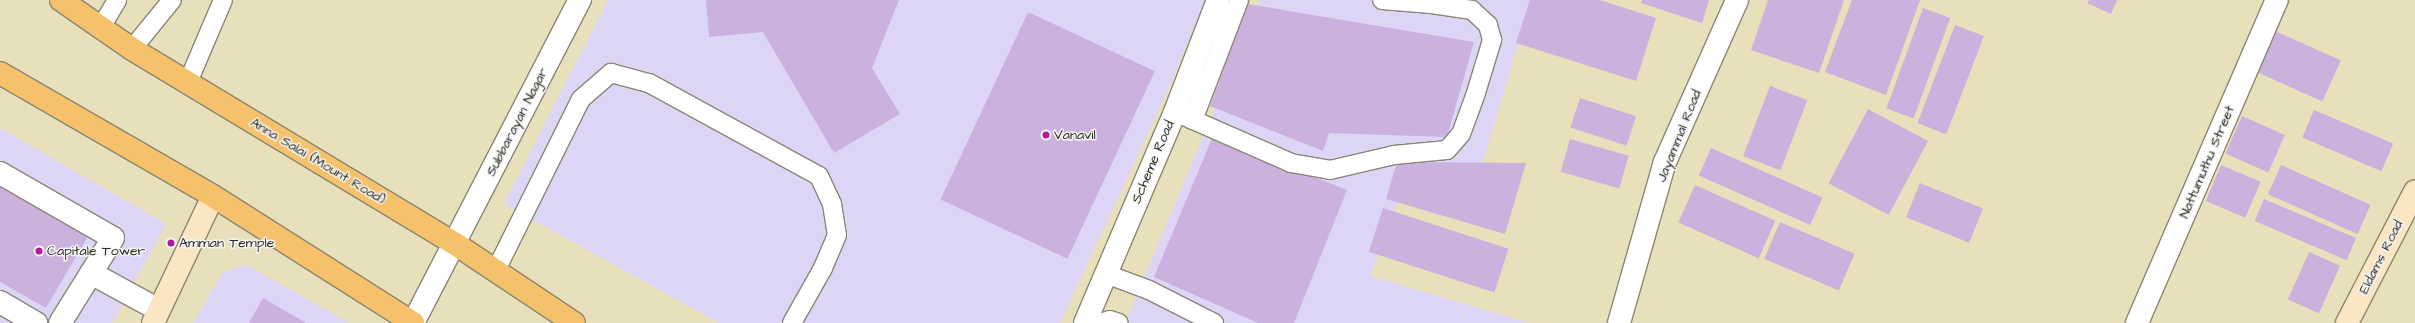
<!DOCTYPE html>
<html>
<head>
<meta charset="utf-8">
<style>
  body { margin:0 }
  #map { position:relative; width:2415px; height:323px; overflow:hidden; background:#e8e0bb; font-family:"Architects Daughter",sans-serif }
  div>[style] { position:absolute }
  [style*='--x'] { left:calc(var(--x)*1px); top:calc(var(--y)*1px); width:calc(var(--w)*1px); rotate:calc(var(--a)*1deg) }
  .built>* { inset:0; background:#ddd5f6 }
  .building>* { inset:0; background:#cbb1de; transform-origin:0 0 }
  .roads { filter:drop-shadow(1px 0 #8a8673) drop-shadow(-1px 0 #8a8673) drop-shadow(0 1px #8a8673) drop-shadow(0 -1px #8a8673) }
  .lane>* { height:18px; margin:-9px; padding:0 9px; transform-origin:9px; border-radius:9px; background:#fff }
  .street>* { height:22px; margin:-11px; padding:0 11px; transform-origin:11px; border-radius:11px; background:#fff }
  .secondary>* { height:22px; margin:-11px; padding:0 11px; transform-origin:11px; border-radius:11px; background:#fbe6c4 }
  .primary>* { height:22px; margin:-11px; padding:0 11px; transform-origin:11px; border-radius:11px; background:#f5c16b }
  .dots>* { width:11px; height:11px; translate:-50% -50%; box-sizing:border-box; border:2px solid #f6f6f2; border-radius:50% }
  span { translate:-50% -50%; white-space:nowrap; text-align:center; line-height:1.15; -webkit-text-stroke:3px #f6f6f2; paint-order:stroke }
  .street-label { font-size:14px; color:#2b2b2b }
  .poi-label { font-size:14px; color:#2b2b2b }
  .left { translate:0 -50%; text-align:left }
</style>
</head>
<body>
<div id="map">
  <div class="built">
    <div style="clip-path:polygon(608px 0,1205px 0,1171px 83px,1060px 323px,719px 323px,504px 204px)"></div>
    <div style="clip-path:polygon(1260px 0,1531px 0,1482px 166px,1409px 172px,1370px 276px,1529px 323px,1125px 323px)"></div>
    <div style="clip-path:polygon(0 128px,166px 224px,112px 323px,0 323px)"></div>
    <div style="clip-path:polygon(247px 265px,349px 323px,193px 323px,223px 272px)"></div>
  </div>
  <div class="building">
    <div style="clip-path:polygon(706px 0,899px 0,872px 68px,900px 114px,834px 153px,763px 32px,709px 37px)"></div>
    <div style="clip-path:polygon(1530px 0,1600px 0,1656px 18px,1636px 81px,1516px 43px)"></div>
    <div style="clip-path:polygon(1642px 0,1709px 0,1702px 23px,1641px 3px)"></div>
    <div style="clip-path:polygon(1768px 0,1844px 0,1819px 73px,1751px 50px)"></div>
    <div style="clip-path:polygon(1852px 0,1920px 0,1886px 95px,1825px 72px)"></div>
    <div style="clip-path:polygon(2089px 0,2117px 0,2111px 14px,2087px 3px)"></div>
    <div style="clip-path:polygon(1248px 4px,1474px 42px,1447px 137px,1329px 133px,1323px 151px,1210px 106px)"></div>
    <div style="left:1923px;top:8px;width:29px;height:107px;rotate:20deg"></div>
    <div style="left:1028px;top:12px;width:140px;height:207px;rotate:25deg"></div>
    <div style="left:1955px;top:25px;width:31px;height:105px;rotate:21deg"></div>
    <div style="left:2275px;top:31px;width:72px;height:45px;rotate:24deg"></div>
    <div style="left:1770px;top:86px;width:40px;height:75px;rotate:21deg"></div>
    <div style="left:1580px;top:98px;width:59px;height:31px;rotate:18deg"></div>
    <div style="left:1868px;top:109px;width:68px;height:84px;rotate:28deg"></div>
    <div style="left:2314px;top:110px;width:86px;height:30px;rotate:23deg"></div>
    <div style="left:2242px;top:116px;width:47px;height:41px;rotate:24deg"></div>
    <div style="clip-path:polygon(1213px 136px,1347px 190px,1294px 323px,1258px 323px,1154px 277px)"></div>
    <div style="left:1570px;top:139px;width:61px;height:34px;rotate:16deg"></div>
    <div style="left:1711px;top:148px;width:122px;height:30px;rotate:24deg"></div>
    <div style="clip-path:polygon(1397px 162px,1526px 163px,1505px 234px,1386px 199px)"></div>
    <div style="clip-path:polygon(0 165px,97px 221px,46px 308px,0 282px)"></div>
    <div style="left:2221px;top:165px;width:43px;height:39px;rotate:23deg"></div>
    <div style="left:2281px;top:165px;width:98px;height:32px;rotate:24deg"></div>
    <div style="left:1920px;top:183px;width:68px;height:37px;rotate:22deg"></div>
    <div style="left:1695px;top:185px;width:88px;height:41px;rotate:24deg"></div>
    <div style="left:2264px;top:199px;width:100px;height:24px;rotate:23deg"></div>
    <div style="left:1383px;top:208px;width:132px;height:46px;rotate:18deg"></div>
    <div style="left:1780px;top:222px;width:81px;height:40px;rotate:23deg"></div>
    <div style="left:2309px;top:252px;width:34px;height:52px;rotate:24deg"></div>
    <div style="clip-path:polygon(263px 298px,306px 323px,249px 323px)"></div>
  </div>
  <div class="roads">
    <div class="lane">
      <div style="--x:101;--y:27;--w:31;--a:-59"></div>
      <div style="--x:132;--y:49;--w:63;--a:-50.8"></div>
      <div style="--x:188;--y:82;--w:89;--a:-66.9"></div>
      <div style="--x:1175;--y:112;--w:127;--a:23.7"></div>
      <div style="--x:1291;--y:163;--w:40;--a:10"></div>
      <div style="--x:1330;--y:170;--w:66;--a:-13.2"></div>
      <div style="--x:1394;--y:155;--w:53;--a:-5.4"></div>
      <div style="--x:1447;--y:150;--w:21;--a:-49"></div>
      <div style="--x:1461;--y:134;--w:40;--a:-69.8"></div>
      <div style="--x:1475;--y:96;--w:59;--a:-73.1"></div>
      <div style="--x:1492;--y:40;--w:16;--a:-105"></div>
      <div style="--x:1488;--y:25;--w:22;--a:-137"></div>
      <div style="--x:1472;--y:10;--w:41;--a:-171.7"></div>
      <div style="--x:1431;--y:4;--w:49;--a:-175.3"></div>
      <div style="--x:1193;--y:120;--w:129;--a:-69"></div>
      <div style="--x:495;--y:272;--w:193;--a:-63.6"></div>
      <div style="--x:581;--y:99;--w:40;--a:-41"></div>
      <div style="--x:611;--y:73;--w:39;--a:15"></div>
      <div style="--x:649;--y:83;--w:194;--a:28.7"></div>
      <div style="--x:819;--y:176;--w:31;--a:65"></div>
      <div style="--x:832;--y:204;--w:31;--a:81"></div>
      <div style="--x:837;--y:235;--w:36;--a:113"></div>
      <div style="--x:823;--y:268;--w:63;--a:119.4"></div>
      <div style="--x:1106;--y:274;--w:46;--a:20.4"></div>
      <div style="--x:1149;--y:290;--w:73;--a:26.9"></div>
      <div style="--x:1100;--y:323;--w:10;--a:-17"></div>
      <div style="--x:1110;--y:320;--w:9;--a:18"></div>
    </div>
    <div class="street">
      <div style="--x:0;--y:173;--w:130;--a:29.9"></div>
      <div style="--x:113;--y:238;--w:100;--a:121.9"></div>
      <div style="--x:91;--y:273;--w:77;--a:28.6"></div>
      <div style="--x:0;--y:302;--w:42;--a:30.3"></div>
      <div style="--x:413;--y:323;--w:364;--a:-62.7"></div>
      <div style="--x:1085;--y:323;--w:229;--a:-66.9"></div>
      <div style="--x:1175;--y:112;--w:120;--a:-69"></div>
      <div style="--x:1619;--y:323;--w:167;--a:-74.1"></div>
      <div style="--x:1665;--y:162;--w:177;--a:-66"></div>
      <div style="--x:2137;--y:323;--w:352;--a:-66.6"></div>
    </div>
    <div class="secondary">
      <div style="--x:153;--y:323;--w:140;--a:-64.7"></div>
      <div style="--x:2347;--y:323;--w:148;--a:-62.7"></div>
    </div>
    <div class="primary">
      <div style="--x:61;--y:0;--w:86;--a:34.6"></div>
      <div style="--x:132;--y:49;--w:376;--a:31.1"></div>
      <div style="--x:454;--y:243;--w:144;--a:33.7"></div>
      <div style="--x:0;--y:73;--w:246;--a:30"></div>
      <div style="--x:213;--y:196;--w:237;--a:32.4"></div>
    </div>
  </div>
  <div class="dots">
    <div style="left:1046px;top:135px;background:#b5179e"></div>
    <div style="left:171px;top:243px;background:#b5179e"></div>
    <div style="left:39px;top:251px;background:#b5179e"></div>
  </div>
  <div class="street-label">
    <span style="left:517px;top:122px;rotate:-63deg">Subbarayan Nagar</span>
    <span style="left:1679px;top:136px;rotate:-68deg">Jayammal Road</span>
    <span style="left:318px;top:161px;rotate:31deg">Anna Salai (Mount Road)</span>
    <span style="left:1153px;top:162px;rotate:-67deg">Scheme Road</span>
    <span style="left:2207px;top:162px;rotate:-67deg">Nattumuthu Street</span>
    <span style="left:2381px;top:257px;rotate:-63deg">Eldams Road</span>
  </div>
  <div class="poi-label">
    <span class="left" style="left:1054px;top:135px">Vanavil</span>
    <span class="left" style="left:179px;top:243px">Amman Temple</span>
    <span class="left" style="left:47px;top:251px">Capitale Tower</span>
  </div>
</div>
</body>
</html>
